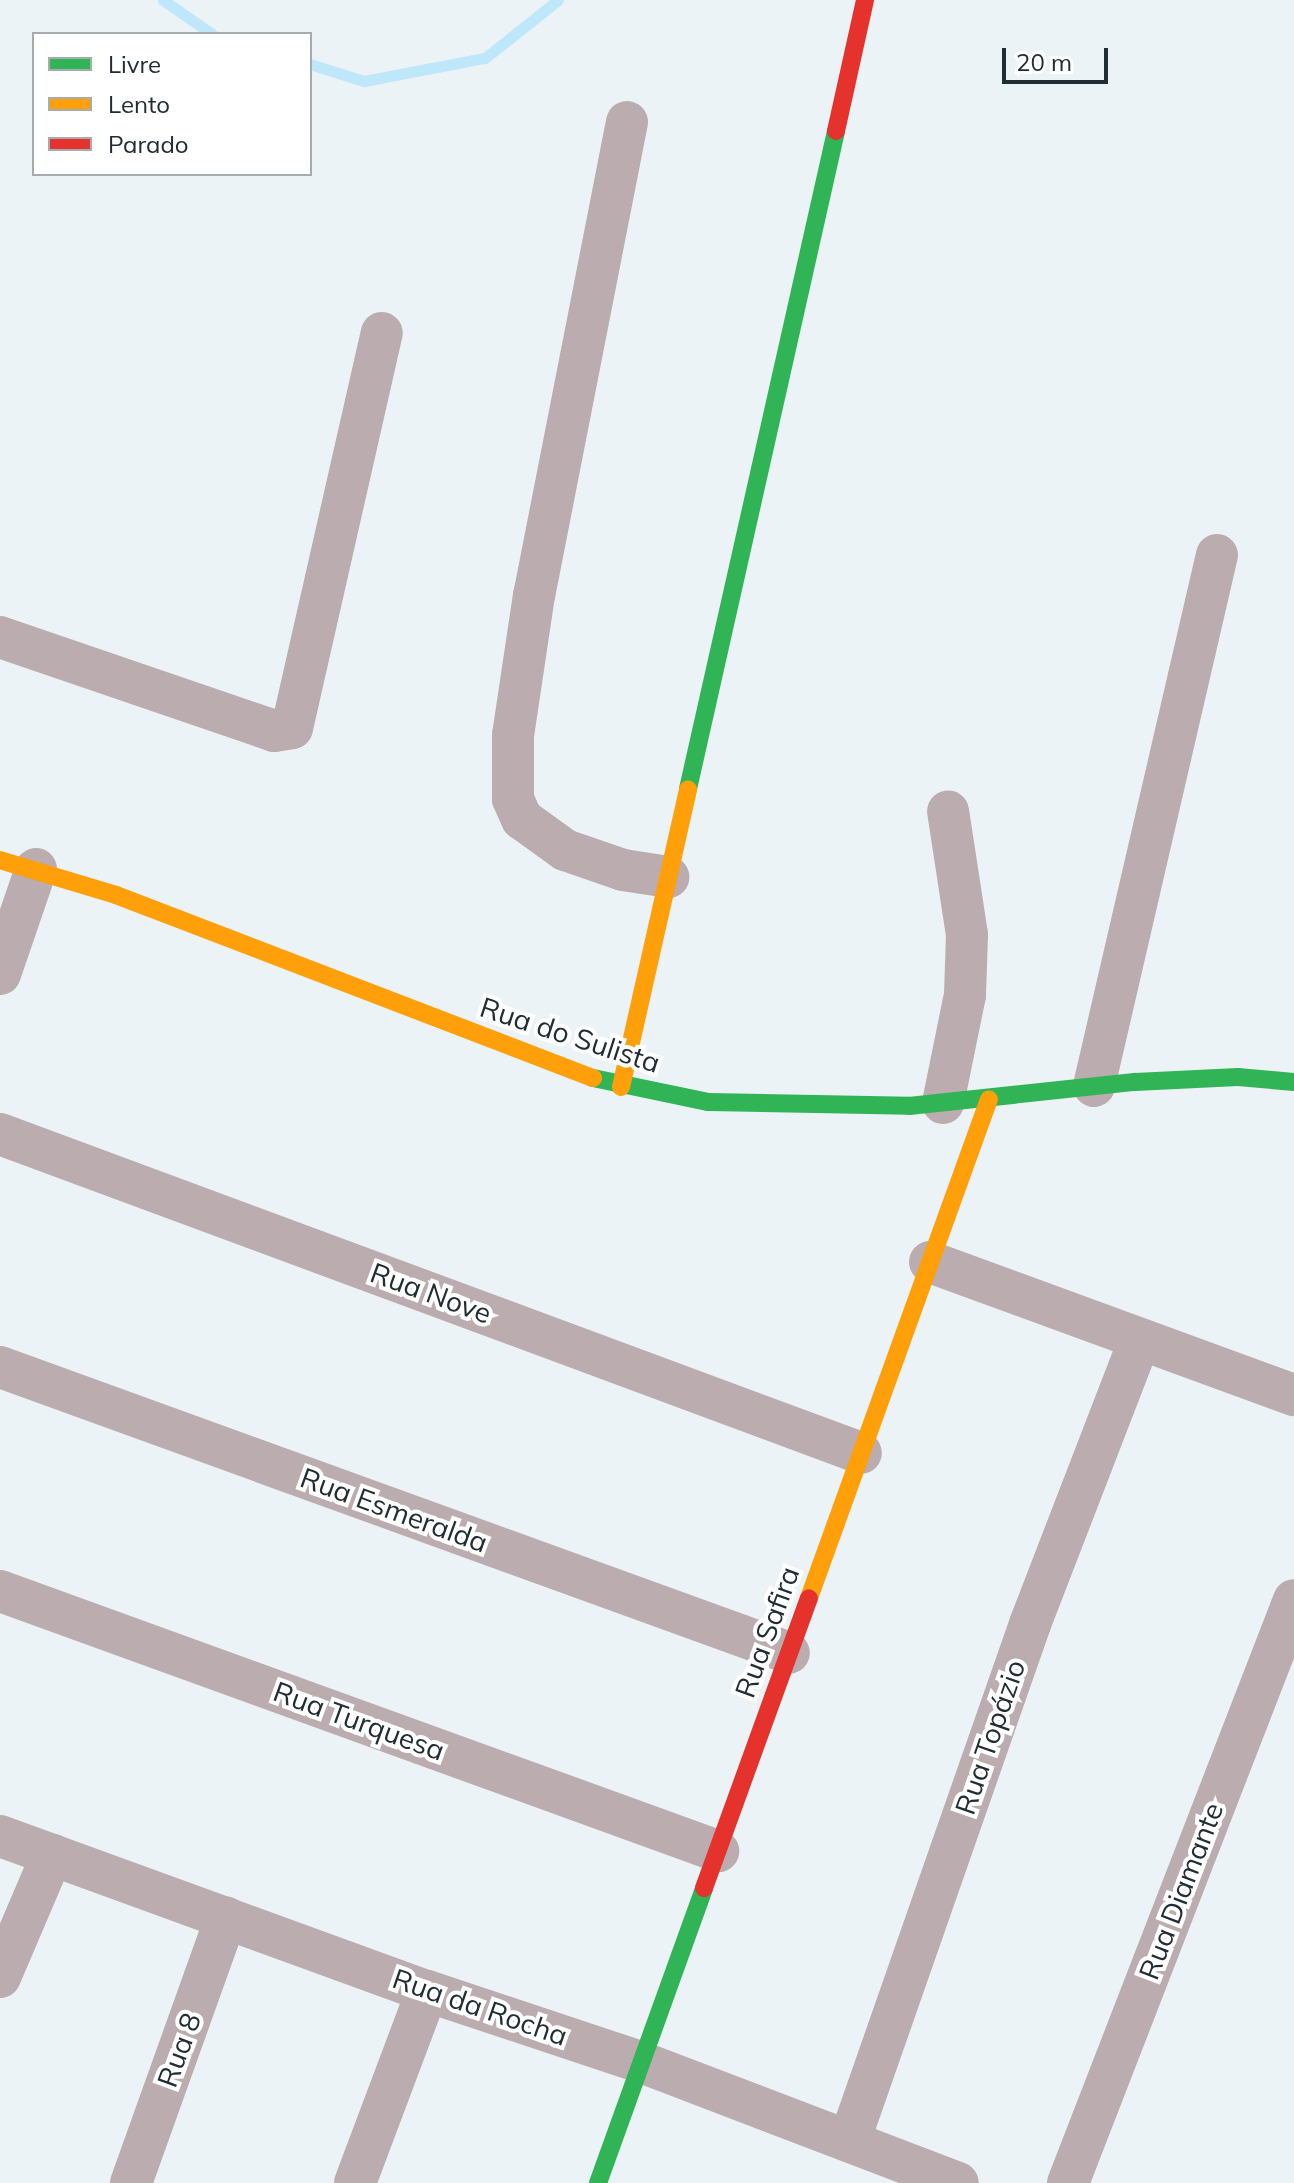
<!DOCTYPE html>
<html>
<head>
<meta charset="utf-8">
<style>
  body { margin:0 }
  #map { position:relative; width:1294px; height:2183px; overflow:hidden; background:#ebf3f6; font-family:Mulish,sans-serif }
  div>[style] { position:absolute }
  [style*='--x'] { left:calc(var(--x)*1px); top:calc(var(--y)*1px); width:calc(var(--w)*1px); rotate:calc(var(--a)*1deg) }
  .stream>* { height:11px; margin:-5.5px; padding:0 5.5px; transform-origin:5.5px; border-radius:5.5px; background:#bee7fa }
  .street>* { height:42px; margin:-21px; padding:0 21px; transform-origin:21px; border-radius:21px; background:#baacaf }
  .fast>* { height:18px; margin:-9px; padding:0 9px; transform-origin:9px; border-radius:9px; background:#30b455 }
  .slow>* { height:18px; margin:-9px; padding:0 9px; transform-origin:9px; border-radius:9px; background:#ff9f0a }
  .jam>* { height:18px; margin:-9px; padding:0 9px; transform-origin:9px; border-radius:9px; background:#e5322d }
  span { translate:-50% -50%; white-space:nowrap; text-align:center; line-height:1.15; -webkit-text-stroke:8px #fff; paint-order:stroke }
  .street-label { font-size:28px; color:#202d33 }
  .legend { position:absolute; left:32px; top:32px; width:280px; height:144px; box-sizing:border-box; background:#fff; border:2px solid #a6abad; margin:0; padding:10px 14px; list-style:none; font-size:24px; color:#202d33 }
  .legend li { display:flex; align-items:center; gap:16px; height:40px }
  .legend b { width:40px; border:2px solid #a6abad }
  .scale { position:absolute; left:1002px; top:48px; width:106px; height:36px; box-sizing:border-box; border:4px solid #202d33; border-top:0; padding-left:10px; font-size:24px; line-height:28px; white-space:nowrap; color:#202d33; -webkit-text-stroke:6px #fff; paint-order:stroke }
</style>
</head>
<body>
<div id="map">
  <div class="stream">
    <div style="--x:163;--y:0;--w:60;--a:34.8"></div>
    <div style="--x:310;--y:64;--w:57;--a:17.5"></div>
    <div style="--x:364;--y:81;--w:123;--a:-10.8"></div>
    <div style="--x:485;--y:58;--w:93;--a:-38.5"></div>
  </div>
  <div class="street">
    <div style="--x:627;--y:122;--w:482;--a:101.1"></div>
    <div style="--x:534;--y:595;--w:142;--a:98.5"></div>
    <div style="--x:513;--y:735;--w:64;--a:90"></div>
    <div style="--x:513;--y:799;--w:22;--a:66"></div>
    <div style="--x:522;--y:819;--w:53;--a:35.8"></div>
    <div style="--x:565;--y:850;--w:61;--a:19"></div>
    <div style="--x:623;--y:870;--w:46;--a:8.8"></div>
    <div style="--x:0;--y:637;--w:290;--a:18.9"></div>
    <div style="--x:274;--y:731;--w:18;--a:-9"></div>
    <div style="--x:292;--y:728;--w:405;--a:-77.2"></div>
    <div style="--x:0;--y:974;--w:111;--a:-71.1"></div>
    <div style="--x:1094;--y:1086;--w:545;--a:-76.96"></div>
    <div style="--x:943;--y:1103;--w:110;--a:-78.5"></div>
    <div style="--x:965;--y:995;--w:60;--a:-88.1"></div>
    <div style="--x:967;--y:935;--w:125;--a:-98.7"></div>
    <div style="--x:0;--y:1134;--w:918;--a:20.33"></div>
    <div style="--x:930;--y:1262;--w:388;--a:20.1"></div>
    <div style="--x:0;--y:1367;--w:839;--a:19.92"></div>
    <div style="--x:0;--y:1591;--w:764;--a:19.91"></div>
    <div style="--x:0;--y:1836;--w:454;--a:20"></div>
    <div style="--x:427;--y:1991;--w:225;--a:18.4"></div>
    <div style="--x:641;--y:2062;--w:339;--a:20.9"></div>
    <div style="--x:0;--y:1977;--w:133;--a:-66.9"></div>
    <div style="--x:850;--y:2139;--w:546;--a:-70.73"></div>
    <div style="--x:1030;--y:1624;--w:305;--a:-68.9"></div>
    <div style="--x:131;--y:2183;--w:282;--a:-70.3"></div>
    <div style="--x:355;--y:2183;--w:205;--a:-69.4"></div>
    <div style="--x:1068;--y:2183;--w:625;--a:-68.81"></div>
  </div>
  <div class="fast">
    <div style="--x:688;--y:789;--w:674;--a:-77.32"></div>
    <div style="--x:593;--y:1078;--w:117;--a:11.8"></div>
    <div style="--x:708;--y:1102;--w:201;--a:1.1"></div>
    <div style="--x:909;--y:1106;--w:227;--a:-6.1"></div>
    <div style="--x:1135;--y:1082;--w:103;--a:-2.8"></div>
    <div style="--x:1238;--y:1077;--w:56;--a:5.1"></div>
    <div style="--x:598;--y:2183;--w:313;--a:-70.2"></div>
  </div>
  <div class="slow">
    <div style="--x:0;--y:860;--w:121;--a:16.8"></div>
    <div style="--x:116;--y:895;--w:511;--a:20.99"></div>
    <div style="--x:621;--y:1087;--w:305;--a:-77.3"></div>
    <div style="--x:809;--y:1598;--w:530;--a:-70.16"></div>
  </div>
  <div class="jam">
    <div style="--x:836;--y:131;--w:134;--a:-77.5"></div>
    <div style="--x:704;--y:1888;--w:308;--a:-70.1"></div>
  </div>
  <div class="street-label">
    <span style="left:570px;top:1035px;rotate:18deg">Rua do Sulista</span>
    <span style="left:431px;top:1293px;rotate:20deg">Rua Nove</span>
    <span style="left:394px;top:1510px;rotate:20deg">Rua Esmeralda</span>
    <span style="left:767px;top:1632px;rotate:-70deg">Rua Safira</span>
    <span style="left:359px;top:1721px;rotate:20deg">Rua Turquesa</span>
    <span style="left:990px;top:1737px;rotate:-71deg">Rua Topázio</span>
    <span style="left:1181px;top:1891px;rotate:-69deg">Rua Diamante</span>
    <span style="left:480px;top:2007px;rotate:19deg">Rua da Rocha</span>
    <span style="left:179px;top:2050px;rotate:-70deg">Rua 8</span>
  </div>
  <ul class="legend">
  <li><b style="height:10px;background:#30b455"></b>Livre</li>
  <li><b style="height:10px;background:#ff9f0a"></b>Lento</li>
  <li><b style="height:10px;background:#e5322d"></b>Parado</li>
  </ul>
  <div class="scale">20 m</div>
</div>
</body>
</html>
